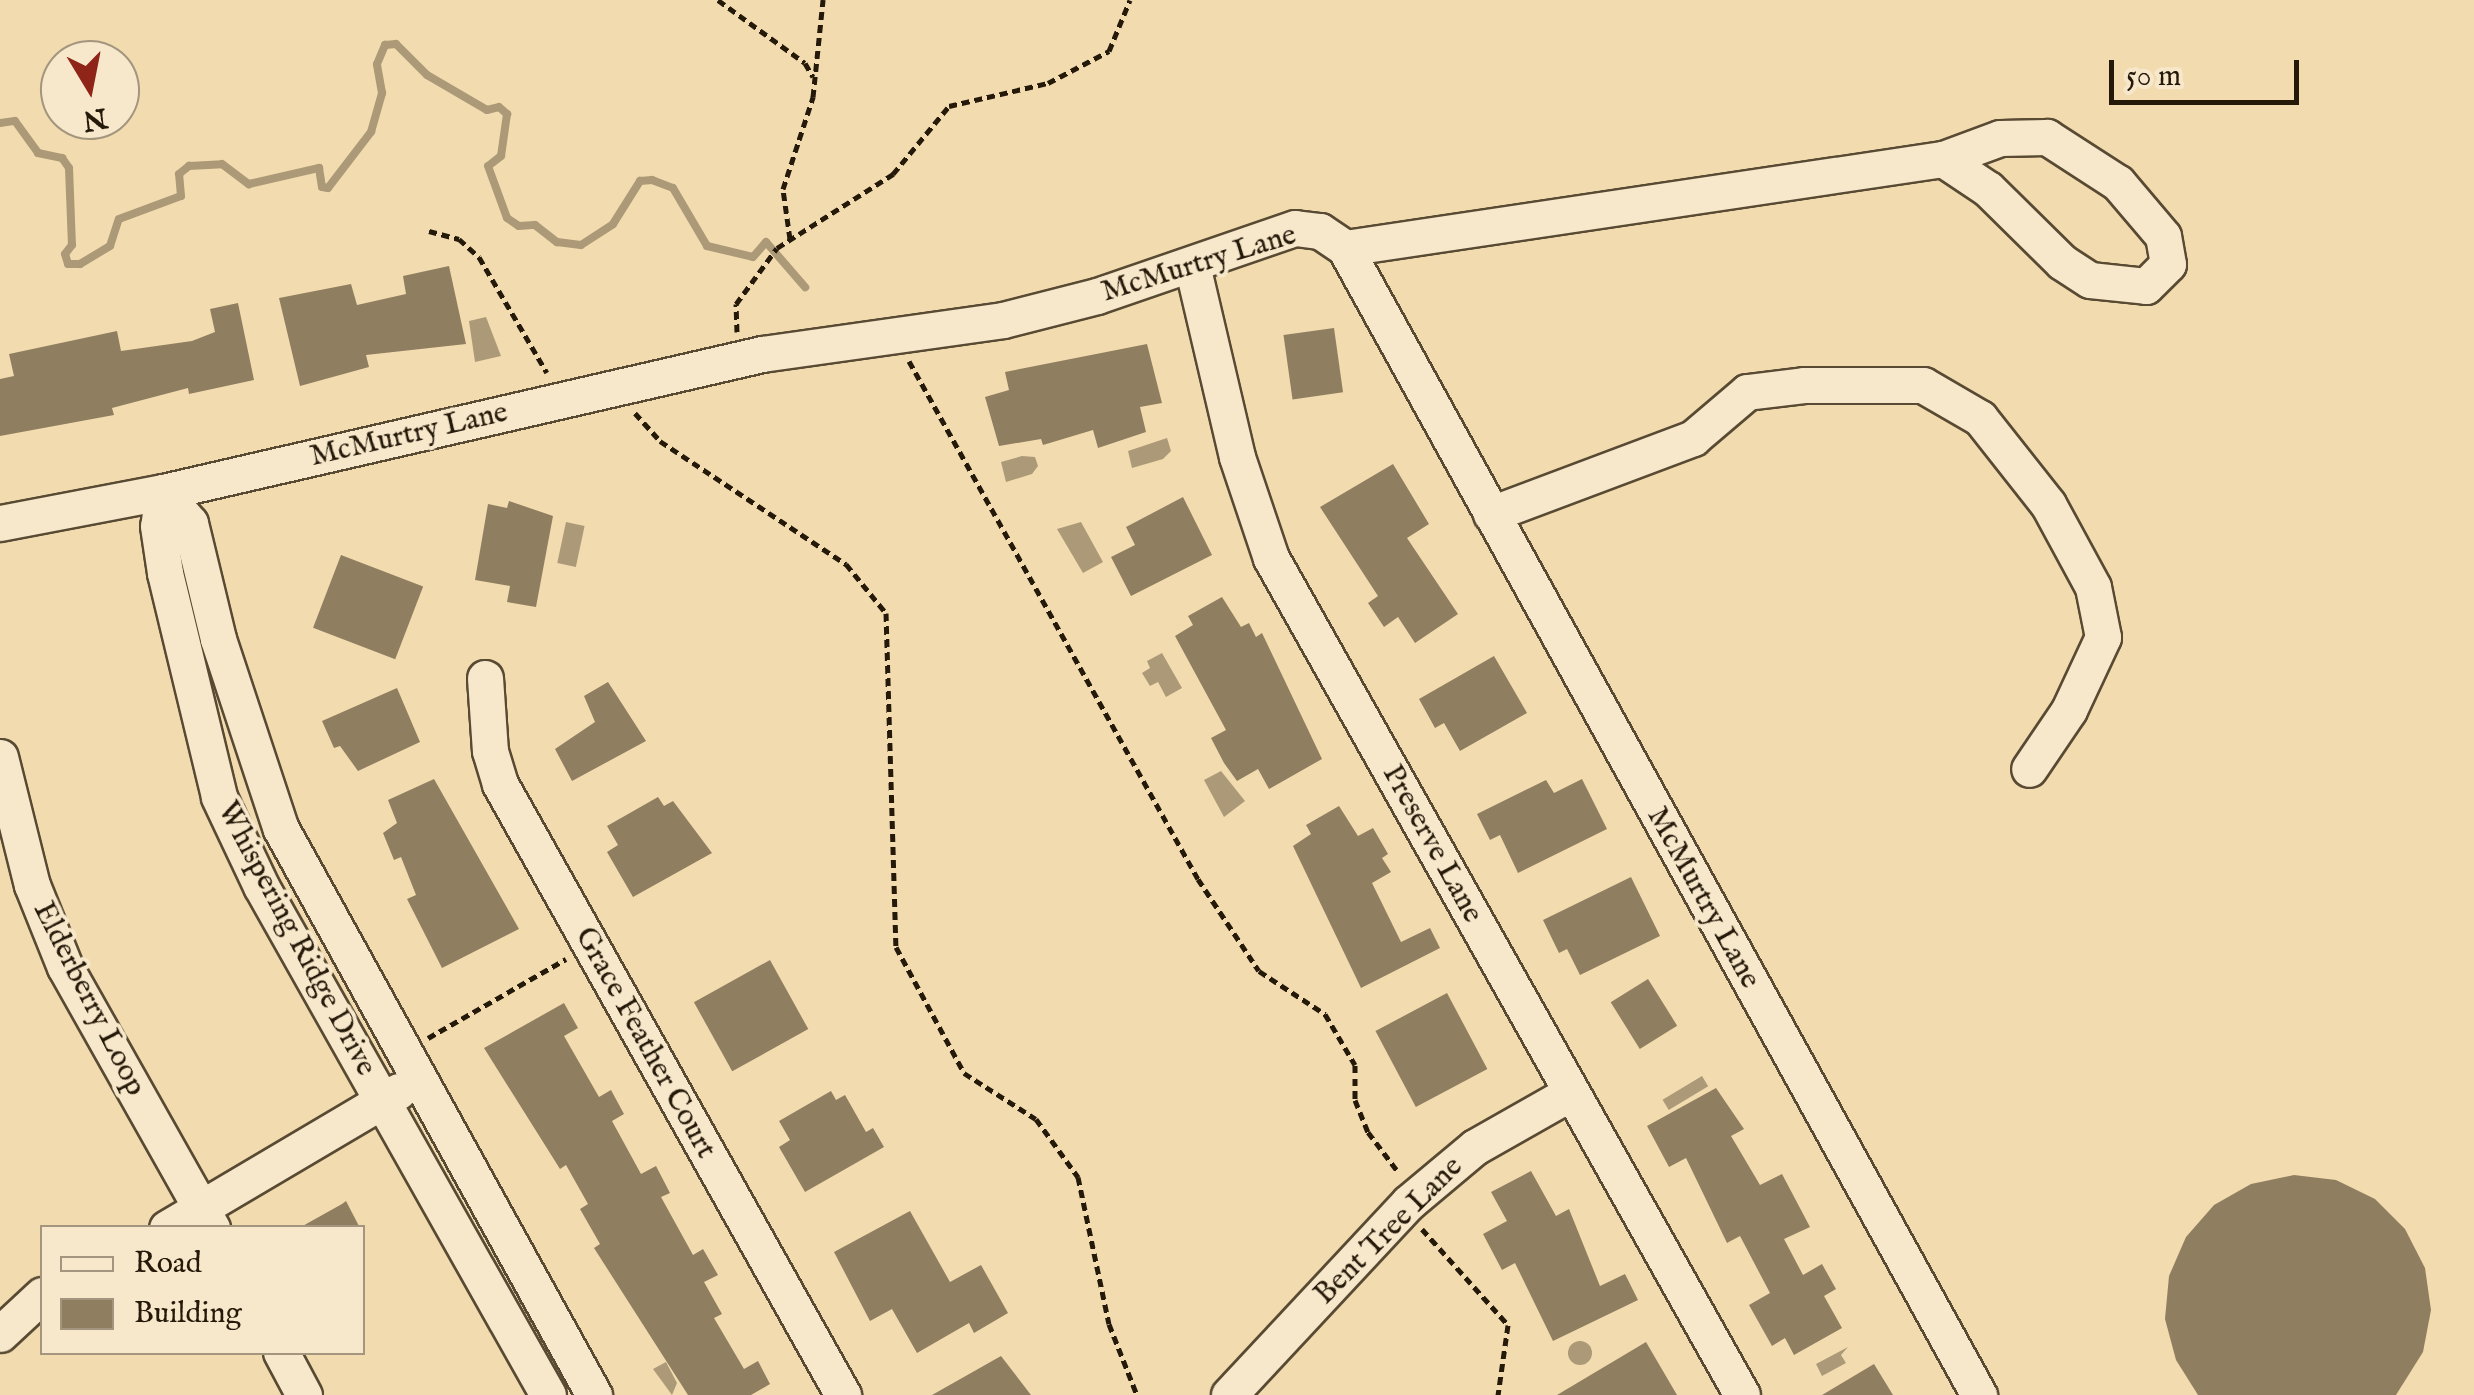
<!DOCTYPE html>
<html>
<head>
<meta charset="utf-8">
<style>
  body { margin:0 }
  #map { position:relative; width:2474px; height:1395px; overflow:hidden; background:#f2dbaf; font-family:"IM FELL English",serif }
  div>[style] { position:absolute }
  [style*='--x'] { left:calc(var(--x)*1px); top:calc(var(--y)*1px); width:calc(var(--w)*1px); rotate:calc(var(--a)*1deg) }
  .water>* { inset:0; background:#ac9977; transform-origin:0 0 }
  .round { border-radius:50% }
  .stream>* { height:8px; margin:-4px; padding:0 4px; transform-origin:4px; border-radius:4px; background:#ac9977 }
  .building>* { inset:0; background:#907e60; transform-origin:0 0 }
  .path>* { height:5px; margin-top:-2.5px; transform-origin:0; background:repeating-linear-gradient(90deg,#25190a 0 8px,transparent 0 13px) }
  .roads { filter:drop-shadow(2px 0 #584a33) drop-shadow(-2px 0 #584a33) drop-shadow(0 2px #584a33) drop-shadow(0 -2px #584a33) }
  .minor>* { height:35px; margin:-17.5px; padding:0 17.5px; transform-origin:17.5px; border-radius:17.5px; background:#f7e8cb }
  span { translate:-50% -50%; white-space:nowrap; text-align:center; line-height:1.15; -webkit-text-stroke:8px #f7e8cb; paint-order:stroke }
  .street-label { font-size:30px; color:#25190a }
  .legend { position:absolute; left:40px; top:1225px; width:325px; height:130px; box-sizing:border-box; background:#f7e8cb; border:2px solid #a3957e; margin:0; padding:12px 18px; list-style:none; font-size:30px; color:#25190a }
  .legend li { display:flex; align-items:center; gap:20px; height:50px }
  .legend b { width:50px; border:2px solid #a3957e }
  .north { position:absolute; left:40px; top:40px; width:100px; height:100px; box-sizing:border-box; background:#f7e8cb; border:2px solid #a3957e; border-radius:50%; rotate:170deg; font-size:28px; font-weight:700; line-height:40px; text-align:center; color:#25190a }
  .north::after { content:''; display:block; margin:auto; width:35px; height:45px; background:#8f2418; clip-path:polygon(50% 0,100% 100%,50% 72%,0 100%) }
  .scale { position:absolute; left:2109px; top:60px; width:190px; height:45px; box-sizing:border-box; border:5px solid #25190a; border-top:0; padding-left:12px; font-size:30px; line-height:35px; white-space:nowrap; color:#25190a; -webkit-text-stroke:8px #f7e8cb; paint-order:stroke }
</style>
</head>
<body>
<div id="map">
  <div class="water">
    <div style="clip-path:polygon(486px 317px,501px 356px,475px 362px,469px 321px)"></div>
    <div style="clip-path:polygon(1167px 438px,1171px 451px,1163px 459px,1132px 468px,1128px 451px)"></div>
    <div style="clip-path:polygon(1022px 456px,1035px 457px,1038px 466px,1032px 474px,1006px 482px,1001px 462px)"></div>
    <div style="left:566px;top:522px;width:19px;height:42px;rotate:12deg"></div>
    <div style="clip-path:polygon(1081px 522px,1103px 562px,1083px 573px,1057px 529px)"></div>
    <div style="clip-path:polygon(1162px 653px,1182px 688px,1166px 697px,1158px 682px,1150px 686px,1142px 673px,1150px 668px,1147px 661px)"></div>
    <div style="clip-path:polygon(1221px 771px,1245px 801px,1224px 817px,1204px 780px)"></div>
    <div style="left:1702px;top:1076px;width:12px;height:46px;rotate:59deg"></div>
    <div class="round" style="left:1568px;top:1341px;width:24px;height:24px"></div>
    <div style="clip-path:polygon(1848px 1347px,1841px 1355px,1846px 1363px,1822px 1376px,1816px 1364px)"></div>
    <div style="clip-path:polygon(666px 1362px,677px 1383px,672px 1395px,653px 1369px)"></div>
  </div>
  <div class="stream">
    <div style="--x:0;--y:123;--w:15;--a:-8"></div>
    <div style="--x:15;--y:121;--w:39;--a:54"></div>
    <div style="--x:38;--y:153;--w:25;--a:12"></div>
    <div style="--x:62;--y:158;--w:12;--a:55"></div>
    <div style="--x:69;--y:168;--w:77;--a:87.8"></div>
    <div style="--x:72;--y:245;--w:11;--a:128"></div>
    <div style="--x:65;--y:254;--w:10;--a:73"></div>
    <div style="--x:68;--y:264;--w:12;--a:0"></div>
    <div style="--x:80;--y:264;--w:35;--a:-31"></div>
    <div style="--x:110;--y:246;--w:28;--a:-72"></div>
    <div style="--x:119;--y:219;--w:66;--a:-20.4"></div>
    <div style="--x:181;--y:196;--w:22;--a:-95"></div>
    <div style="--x:179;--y:174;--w:13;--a:-39"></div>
    <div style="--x:189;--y:166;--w:33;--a:-3"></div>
    <div style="--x:222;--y:164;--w:34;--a:37"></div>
    <div style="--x:249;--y:184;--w:72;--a:-12.9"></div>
    <div style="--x:319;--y:168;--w:19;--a:81"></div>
    <div style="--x:322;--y:187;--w:6;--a:9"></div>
    <div style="--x:328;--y:188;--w:71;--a:-52.5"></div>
    <div style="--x:371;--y:132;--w:41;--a:-74.2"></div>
    <div style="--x:382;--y:93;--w:29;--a:-100"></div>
    <div style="--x:377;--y:64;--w:21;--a:-67"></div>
    <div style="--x:385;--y:45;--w:11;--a:-5"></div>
    <div style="--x:396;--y:44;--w:44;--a:45"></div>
    <div style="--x:427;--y:75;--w:69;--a:30.3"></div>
    <div style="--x:487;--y:110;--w:12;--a:-14"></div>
    <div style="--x:499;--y:107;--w:11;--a:41"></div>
    <div style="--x:507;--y:114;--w:42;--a:98.1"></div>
    <div style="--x:501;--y:156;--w:16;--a:142"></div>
    <div style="--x:488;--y:166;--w:55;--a:69.9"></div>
    <div style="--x:507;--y:218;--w:14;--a:34"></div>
    <div style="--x:519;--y:226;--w:16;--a:-4"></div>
    <div style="--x:535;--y:225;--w:28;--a:38"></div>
    <div style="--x:557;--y:242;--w:24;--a:7"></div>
    <div style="--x:581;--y:245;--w:38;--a:-33"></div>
    <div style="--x:613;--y:224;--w:51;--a:-57.9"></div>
    <div style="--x:640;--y:181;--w:12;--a:-5"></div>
    <div style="--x:652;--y:180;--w:22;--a:21"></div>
    <div style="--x:673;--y:188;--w:67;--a:59.6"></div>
    <div style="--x:707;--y:246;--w:47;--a:13.4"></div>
    <div style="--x:753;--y:257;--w:20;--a:-49"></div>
    <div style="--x:766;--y:242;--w:60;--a:49.1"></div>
  </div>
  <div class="building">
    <div style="clip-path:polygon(449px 266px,466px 344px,366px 355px,369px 367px,300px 386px,279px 298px,351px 284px,357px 305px,406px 294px,403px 276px)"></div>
    <div style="clip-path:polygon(238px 303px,254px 380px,189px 394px,188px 388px,112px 408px,114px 415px,0 436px,0 379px,14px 376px,9px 354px,117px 331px,121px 351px,192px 341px,215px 332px,210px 309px)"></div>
    <div style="left:1334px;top:328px;width:65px;height:51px;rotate:82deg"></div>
    <div style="clip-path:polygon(1147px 344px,1162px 403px,1140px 407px,1146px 432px,1098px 448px,1093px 430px,1043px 445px,1041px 439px,999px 446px,985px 397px,1009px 390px,1005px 372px)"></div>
    <div style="clip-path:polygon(1393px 464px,1429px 524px,1407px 538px,1458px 614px,1415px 643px,1398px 617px,1384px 627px,1368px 603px,1378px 596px,1320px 507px)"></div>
    <div style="clip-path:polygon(1183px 497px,1212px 555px,1131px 596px,1111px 557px,1135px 545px,1126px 527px)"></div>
    <div style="clip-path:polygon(509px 501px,553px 516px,536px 607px,507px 602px,510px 586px,475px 580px,488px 504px,507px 508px)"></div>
    <div style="left:341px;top:555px;width:88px;height:78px;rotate:21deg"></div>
    <div style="clip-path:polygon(1222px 597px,1241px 627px,1249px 623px,1256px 637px,1262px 633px,1322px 759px,1269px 789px,1258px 769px,1237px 781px,1224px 763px,1211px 738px,1226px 730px,1175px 636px,1193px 625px,1188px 616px)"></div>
    <div style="clip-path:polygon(1494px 656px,1527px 713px,1460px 751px,1444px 723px,1435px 728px,1419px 699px)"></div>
    <div style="clip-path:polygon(608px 682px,646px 741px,572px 781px,555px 749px,595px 722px,584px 696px)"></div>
    <div style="clip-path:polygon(397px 688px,420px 742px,358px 771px,340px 746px,334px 748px,322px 721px)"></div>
    <div style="clip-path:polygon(434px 779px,519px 929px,442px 968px,407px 899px,416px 895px,401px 857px,394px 860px,383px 833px,397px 823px,388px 800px)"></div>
    <div style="clip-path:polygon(1582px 779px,1607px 829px,1518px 873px,1500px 835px,1490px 840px,1477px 814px,1546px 780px,1554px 793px)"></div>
    <div style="clip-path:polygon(658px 797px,664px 806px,673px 801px,712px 853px,633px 897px,607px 852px,618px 845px,607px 826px)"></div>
    <div style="clip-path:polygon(1339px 806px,1358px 836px,1373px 828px,1388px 854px,1382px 858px,1391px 872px,1372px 883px,1401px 942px,1430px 928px,1440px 948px,1361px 988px,1293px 846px,1311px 834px,1306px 825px)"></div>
    <div style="clip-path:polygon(1631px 877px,1660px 936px,1580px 975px,1567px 949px,1559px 953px,1543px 920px)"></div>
    <div style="left:770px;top:960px;width:79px;height:87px;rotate:61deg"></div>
    <div style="left:1648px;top:979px;width:55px;height:44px;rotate:58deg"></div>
    <div style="left:1447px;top:993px;width:86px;height:81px;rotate:62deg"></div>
    <div style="clip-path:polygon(564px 1003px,578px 1028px,564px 1036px,599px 1097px,611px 1090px,624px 1114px,612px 1121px,641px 1174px,656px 1166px,670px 1193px,661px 1197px,693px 1255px,703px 1249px,718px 1275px,704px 1282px,722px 1314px,714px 1318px,744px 1369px,758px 1361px,770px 1384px,751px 1395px,688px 1395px,594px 1248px,600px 1244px,580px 1209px,588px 1204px,566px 1165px,560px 1169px,484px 1048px)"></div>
    <div style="clip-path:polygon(1716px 1088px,1744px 1129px,1731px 1136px,1760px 1185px,1782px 1174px,1810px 1227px,1784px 1239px,1803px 1275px,1822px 1264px,1836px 1289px,1824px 1296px,1842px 1328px,1794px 1355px,1785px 1338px,1772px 1346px,1749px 1305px,1770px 1293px,1740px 1236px,1727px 1243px,1686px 1158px,1669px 1167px,1647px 1126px)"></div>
    <div style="clip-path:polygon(831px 1091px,836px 1100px,845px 1095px,866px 1132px,873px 1128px,884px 1147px,805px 1192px,779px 1147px,790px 1140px,779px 1121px)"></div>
    <div style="clip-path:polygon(1531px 1171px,1556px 1216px,1569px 1209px,1600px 1286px,1625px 1274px,1638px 1300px,1553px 1341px,1515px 1263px,1502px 1270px,1483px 1234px,1507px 1221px,1491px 1192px)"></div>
    <div style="clip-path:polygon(2294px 1175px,2336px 1180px,2375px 1199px,2405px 1229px,2425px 1268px,2431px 1310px,2423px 1352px,2396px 1395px,2198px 1395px,2176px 1360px,2165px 1319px,2169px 1276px,2186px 1237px,2214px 1205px,2251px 1184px)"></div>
    <div style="clip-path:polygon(346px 1201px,360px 1228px,299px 1228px,342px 1204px)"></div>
    <div style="clip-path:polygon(910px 1211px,950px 1282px,981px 1265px,1008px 1313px,974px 1333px,969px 1323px,917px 1353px,892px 1309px,870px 1321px,834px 1252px)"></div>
    <div style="clip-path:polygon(1646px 1342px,1677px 1395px,1557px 1395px)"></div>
    <div style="clip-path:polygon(1001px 1356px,1031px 1395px,932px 1395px)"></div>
    <div style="clip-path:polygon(1874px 1364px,1893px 1395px,1822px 1395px)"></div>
  </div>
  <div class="path">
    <div style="--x:718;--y:0;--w:107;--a:35.9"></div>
    <div style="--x:805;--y:63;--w:16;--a:60"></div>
    <div style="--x:429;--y:231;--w:31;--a:15"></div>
    <div style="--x:459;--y:239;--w:27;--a:42"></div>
    <div style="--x:479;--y:257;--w:134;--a:59.6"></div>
    <div style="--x:790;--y:239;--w:50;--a:-98"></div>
    <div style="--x:783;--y:189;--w:97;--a:-71.9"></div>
    <div style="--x:813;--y:97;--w:98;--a:-84.1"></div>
    <div style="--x:737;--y:332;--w:28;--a:-92"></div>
    <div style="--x:736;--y:304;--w:69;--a:-53.8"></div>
    <div style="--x:777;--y:248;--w:138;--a:-32.5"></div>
    <div style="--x:893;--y:174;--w:88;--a:-50.5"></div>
    <div style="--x:949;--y:106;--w:102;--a:-13.1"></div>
    <div style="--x:1048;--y:83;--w:69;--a:-27.7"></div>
    <div style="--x:1109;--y:51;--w:55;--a:-67.6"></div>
    <div style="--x:909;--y:361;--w:593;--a:60.84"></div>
    <div style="--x:1198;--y:879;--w:110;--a:56.5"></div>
    <div style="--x:1259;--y:971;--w:79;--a:33.1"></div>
    <div style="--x:1325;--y:1014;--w:59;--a:59.5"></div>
    <div style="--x:1355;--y:1065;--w:35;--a:90"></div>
    <div style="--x:1355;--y:1100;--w:35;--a:68"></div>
    <div style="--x:1368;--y:1132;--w:51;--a:52.9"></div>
    <div style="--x:635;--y:413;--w:38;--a:48"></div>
    <div style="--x:660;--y:441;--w:223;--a:33.5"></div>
    <div style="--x:846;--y:564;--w:63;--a:50.8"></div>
    <div style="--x:886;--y:613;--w:334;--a:88.3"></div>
    <div style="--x:896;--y:947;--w:143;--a:61.6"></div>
    <div style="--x:964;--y:1073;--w:85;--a:32.6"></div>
    <div style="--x:1036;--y:1119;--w:72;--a:54.1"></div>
    <div style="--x:1078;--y:1177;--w:150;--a:78.1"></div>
    <div style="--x:1109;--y:1324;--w:76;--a:68.5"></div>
    <div style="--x:428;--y:1038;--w:159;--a:-29.8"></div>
    <div style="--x:1422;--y:1229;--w:129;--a:48.1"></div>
    <div style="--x:1508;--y:1325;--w:71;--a:98.1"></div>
  </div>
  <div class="roads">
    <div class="minor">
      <div style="--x:1345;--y:248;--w:605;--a:-8.47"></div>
      <div style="--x:1943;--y:159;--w:54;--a:33.7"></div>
      <div style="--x:1988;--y:189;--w:104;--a:44.6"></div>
      <div style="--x:2062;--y:262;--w:33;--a:33"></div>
      <div style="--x:2090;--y:280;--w:56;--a:6.1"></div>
      <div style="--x:2146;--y:286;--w:31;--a:-45"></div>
      <div style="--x:2168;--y:264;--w:28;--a:-100"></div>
      <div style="--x:2163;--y:236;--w:70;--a:-130.3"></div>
      <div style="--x:2118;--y:183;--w:85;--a:-147.1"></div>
      <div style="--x:2047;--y:137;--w:47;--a:178.8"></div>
      <div style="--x:2000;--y:138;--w:61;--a:159.8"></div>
      <div style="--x:1192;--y:265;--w:197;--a:76.8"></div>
      <div style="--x:1237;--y:457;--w:107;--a:71.4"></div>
      <div style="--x:1271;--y:558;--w:960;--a:60.63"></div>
      <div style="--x:163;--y:492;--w:41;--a:48.9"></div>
      <div style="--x:190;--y:523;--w:119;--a:76.4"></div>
      <div style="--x:218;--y:639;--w:200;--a:71.7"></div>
      <div style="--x:281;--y:829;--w:647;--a:61.06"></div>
      <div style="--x:163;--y:492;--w:34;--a:98"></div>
      <div style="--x:158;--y:526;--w:48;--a:81.5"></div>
      <div style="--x:165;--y:573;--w:230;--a:76.4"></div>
      <div style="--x:219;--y:797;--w:98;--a:64.7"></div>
      <div style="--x:261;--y:886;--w:584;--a:60.58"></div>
      <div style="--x:1491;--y:514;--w:216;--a:-20.6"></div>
      <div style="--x:1693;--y:438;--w:71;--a:-40.4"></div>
      <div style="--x:1747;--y:392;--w:57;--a:-7"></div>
      <div style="--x:1804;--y:385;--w:119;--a:0"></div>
      <div style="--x:1923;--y:385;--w:66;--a:30.1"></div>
      <div style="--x:1980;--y:418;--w:110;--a:51.7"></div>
      <div style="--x:2048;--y:504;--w:94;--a:61.5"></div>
      <div style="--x:2093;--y:587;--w:51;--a:78.7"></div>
      <div style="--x:2103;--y:637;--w:81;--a:115"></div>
      <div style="--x:2069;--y:710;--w:71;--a:124.1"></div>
      <div style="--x:0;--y:523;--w:166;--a:-10.8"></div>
      <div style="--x:163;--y:492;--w:615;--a:-12.97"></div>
      <div style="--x:762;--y:354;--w:243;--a:-8"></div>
      <div style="--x:1003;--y:320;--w:97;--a:-14.3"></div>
      <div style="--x:1097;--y:296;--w:209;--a:-19"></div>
      <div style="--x:1295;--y:228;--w:25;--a:7"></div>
      <div style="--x:1320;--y:231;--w:30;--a:34"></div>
      <div style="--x:1345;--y:248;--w:1311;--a:61.07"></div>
      <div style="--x:485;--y:678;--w:73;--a:86.1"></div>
      <div style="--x:490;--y:751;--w:34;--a:73"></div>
      <div style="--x:500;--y:784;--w:701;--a:60.69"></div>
      <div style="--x:0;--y:757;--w:132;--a:76"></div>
      <div style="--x:32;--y:885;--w:88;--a:68.1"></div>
      <div style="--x:65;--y:967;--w:300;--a:60.6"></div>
      <div style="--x:167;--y:1228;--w:269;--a:-30.6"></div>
      <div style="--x:0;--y:1334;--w:57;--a:-42.9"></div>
      <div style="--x:281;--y:1352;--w:49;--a:61.9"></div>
      <div style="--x:1229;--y:1395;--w:262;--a:-47"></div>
      <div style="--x:1408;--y:1203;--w:87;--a:-39.9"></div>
      <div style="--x:1475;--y:1147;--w:109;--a:-29.6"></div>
    </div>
  </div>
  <div class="street-label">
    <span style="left:1199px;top:264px;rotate:-17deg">McMurtry Lane</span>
    <span style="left:409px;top:435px;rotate:-13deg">McMurtry Lane</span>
    <span style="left:1432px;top:844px;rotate:61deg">Preserve Lane</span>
    <span style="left:1703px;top:898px;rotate:61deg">McMurtry Lane</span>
    <span style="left:296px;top:939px;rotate:62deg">Whispering Ridge Drive</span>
    <span style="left:89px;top:999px;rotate:63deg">Elderberry Loop</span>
    <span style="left:645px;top:1043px;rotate:61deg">Grace Feather Court</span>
    <span style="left:1389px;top:1231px;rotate:-45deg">Bent Tree Lane</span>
  </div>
  <ul class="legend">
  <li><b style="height:12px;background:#f7e8cb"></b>Road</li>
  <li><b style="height:28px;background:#907e60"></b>Building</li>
  </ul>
  <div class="north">N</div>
  <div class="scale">50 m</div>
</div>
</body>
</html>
